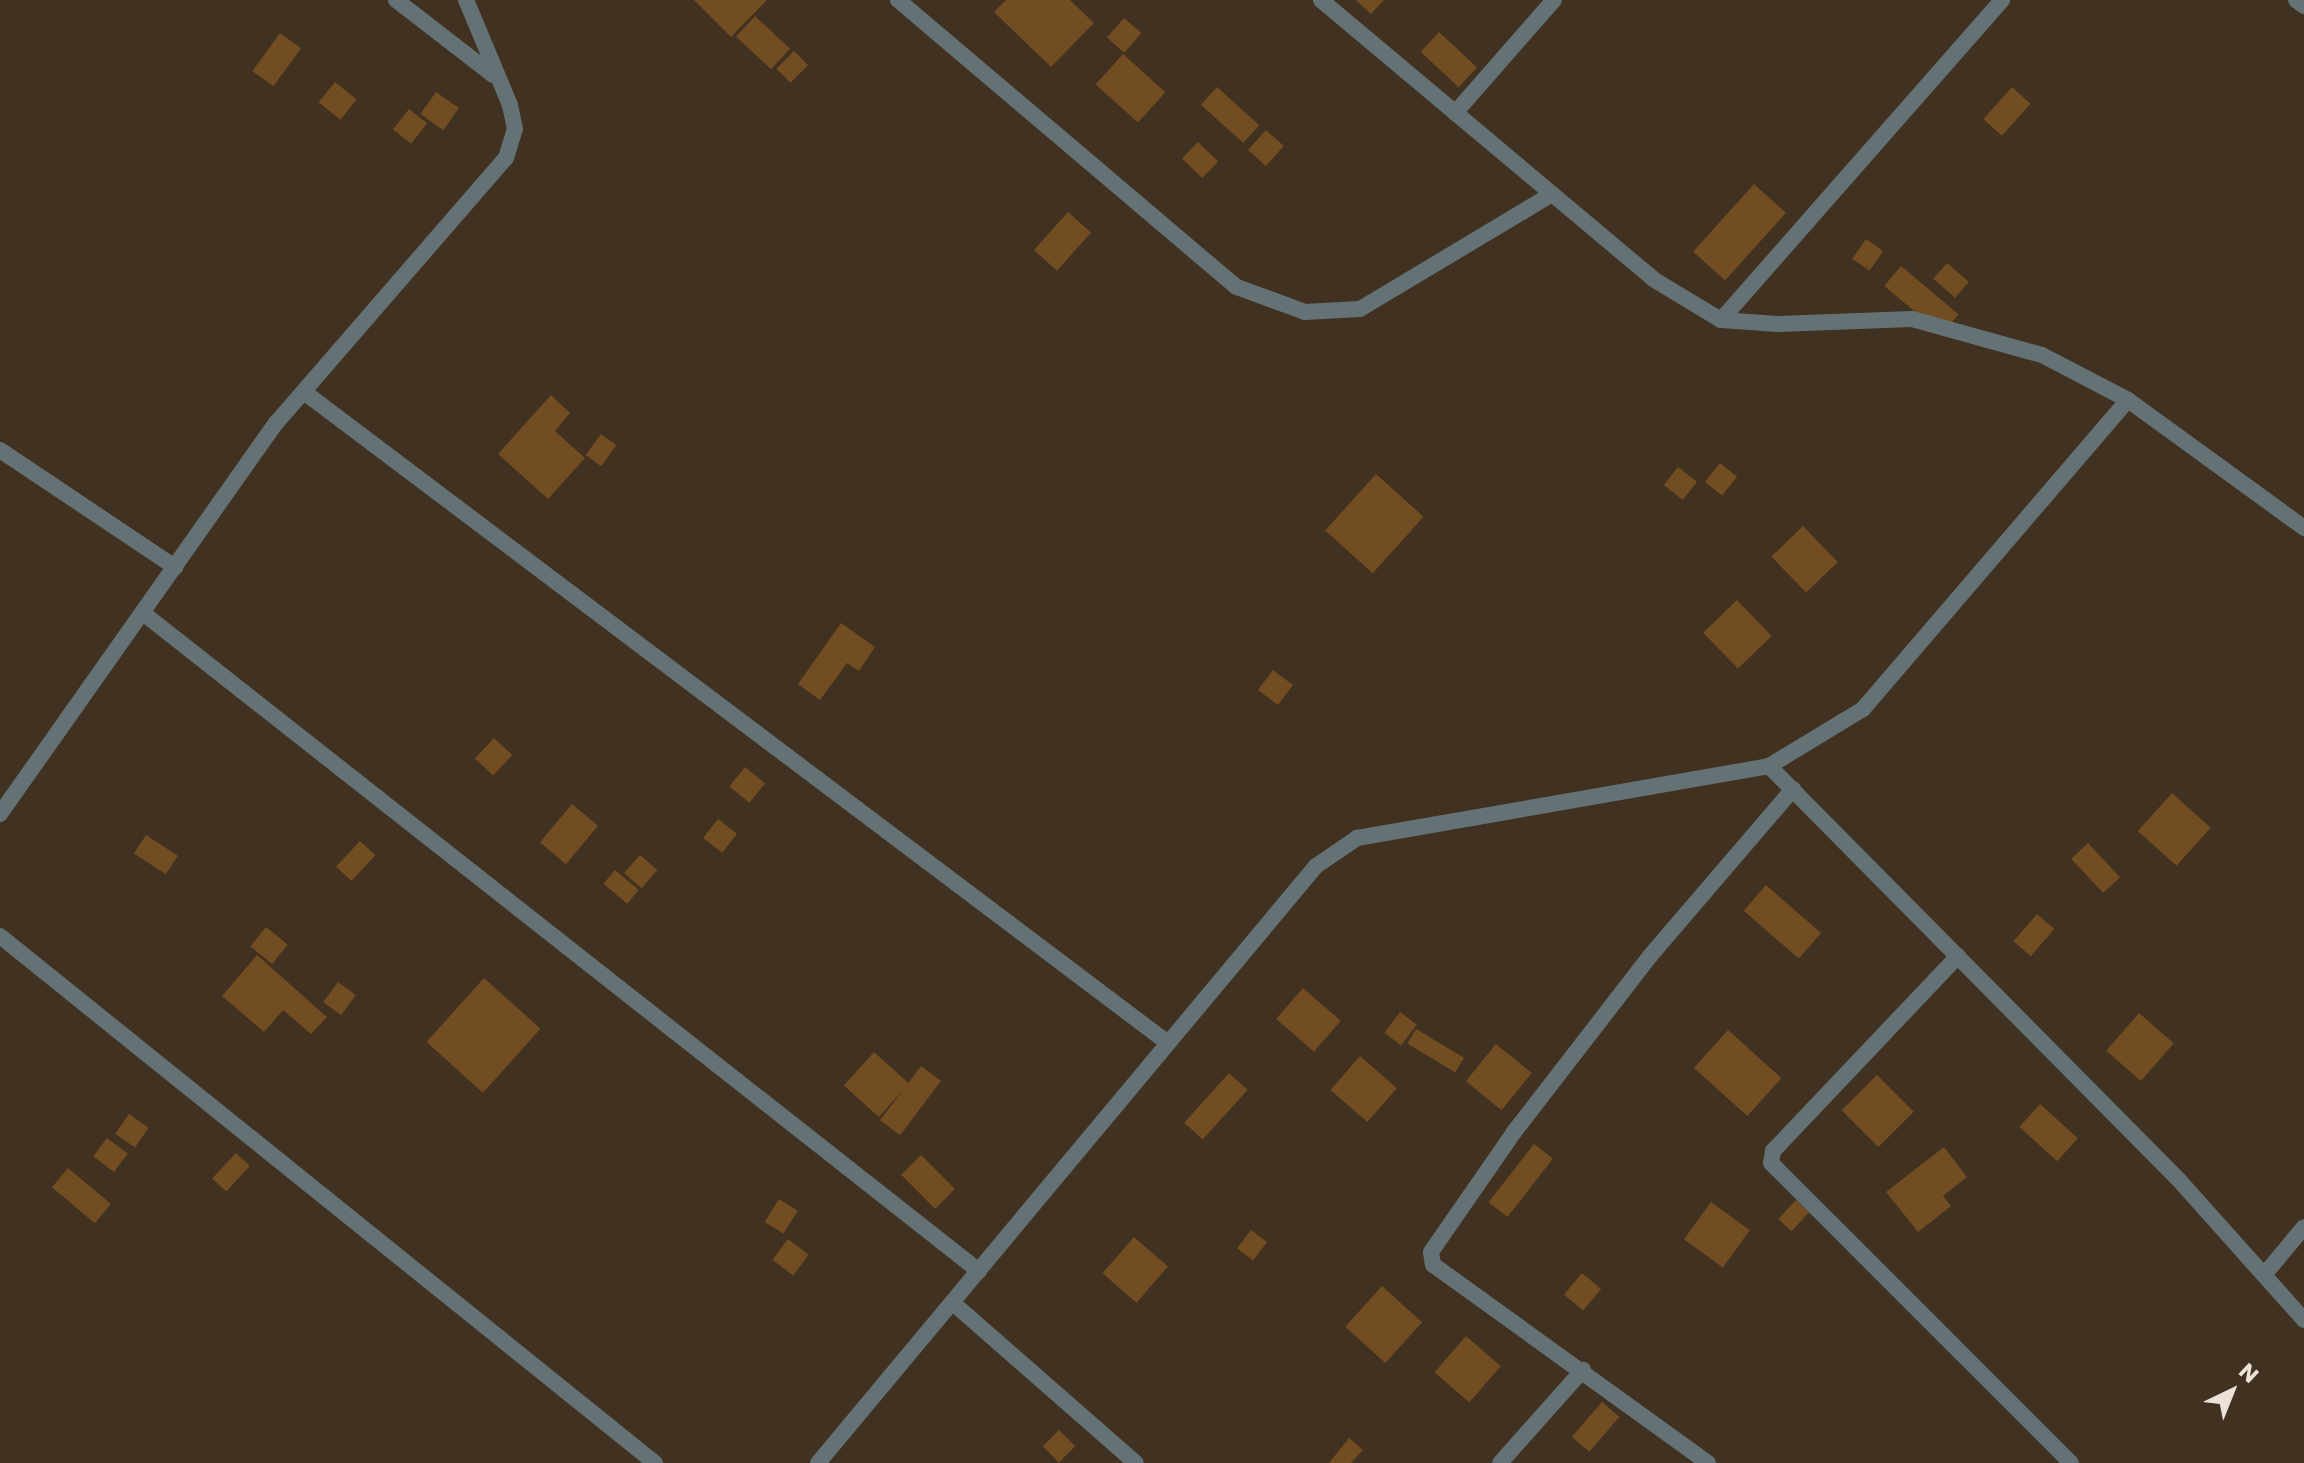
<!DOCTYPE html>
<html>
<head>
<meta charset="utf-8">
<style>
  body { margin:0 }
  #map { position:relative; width:2304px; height:1463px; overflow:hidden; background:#403120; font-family:Poppins,sans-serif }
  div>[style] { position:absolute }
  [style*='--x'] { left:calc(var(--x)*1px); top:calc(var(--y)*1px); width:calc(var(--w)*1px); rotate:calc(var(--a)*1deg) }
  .building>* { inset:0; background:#724d21; transform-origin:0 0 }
  .street>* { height:16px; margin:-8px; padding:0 8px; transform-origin:8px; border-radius:8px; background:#657275 }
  span { translate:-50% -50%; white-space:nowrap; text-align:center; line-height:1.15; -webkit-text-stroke:6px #403120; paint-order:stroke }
  .north { position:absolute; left:2192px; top:1351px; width:80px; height:80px; -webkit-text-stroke:6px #403120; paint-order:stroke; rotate:43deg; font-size:22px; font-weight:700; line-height:32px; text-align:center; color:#ece2d8 }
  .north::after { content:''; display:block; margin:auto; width:28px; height:36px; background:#ece2d8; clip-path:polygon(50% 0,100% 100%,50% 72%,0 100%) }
</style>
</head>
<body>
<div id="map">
  <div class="building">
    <div style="clip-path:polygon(694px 0,767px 0,731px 37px)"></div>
    <div style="clip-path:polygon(1006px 0,1070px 0,1094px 23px,1051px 67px,994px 12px)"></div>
    <div style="clip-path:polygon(1356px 0,1384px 0,1371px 14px)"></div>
    <div style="left:755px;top:16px;width:48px;height:28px;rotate:43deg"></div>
    <div style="left:1124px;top:18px;width:23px;height:26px;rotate:41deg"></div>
    <div style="left:1439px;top:32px;width:52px;height:27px;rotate:43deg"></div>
    <div style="left:280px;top:33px;width:26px;height:47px;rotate:36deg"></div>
    <div style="left:794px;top:51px;width:20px;height:25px;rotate:45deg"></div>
    <div style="left:1123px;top:54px;width:57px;height:41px;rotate:42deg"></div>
    <div style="left:335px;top:82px;width:28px;height:26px;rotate:39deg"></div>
    <div style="left:1217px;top:87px;width:57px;height:24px;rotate:42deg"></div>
    <div style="left:2012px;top:87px;width:25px;height:43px;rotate:42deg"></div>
    <div style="left:436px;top:92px;width:28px;height:27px;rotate:35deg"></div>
    <div style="left:409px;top:109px;width:23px;height:26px;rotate:38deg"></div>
    <div style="left:1266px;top:130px;width:24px;height:27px;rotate:42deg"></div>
    <div style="left:1198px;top:142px;width:28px;height:23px;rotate:44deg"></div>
    <div style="left:1754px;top:184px;width:43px;height:91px;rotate:42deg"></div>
    <div style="left:1068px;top:212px;width:31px;height:51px;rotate:42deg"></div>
    <div style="left:1866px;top:239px;width:21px;height:24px;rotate:35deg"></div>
    <div style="left:1947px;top:263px;width:29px;height:21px;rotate:41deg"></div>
    <div style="left:1901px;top:266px;width:75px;height:26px;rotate:40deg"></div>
    <div style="clip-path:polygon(551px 395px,570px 413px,555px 431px,585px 458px,548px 499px,498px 454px)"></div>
    <div style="left:601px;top:434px;width:19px;height:26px;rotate:36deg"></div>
    <div style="left:1720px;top:463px;width:22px;height:24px;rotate:39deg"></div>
    <div style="left:1678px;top:467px;width:24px;height:23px;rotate:38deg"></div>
    <div style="left:1376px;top:474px;width:64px;height:76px;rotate:42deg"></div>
    <div style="left:1803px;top:526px;width:50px;height:44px;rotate:46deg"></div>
    <div style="left:1737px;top:600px;width:50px;height:47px;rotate:46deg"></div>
    <div style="clip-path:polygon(841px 623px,875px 647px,859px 671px,847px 663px,820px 700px,798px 684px)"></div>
    <div style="left:1273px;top:670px;width:25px;height:25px;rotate:37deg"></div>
    <div style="left:494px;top:738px;width:25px;height:28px;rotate:43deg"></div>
    <div style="left:745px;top:767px;width:26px;height:25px;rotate:39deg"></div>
    <div style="left:2172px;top:793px;width:52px;height:51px;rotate:42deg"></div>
    <div style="left:572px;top:804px;width:34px;height:50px;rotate:40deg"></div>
    <div style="left:718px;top:819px;width:24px;height:24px;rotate:38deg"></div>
    <div style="left:146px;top:835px;width:38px;height:22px;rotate:33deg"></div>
    <div style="left:360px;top:841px;width:21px;height:35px;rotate:43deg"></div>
    <div style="left:2088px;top:843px;width:47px;height:23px;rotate:47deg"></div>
    <div style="left:640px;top:855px;width:23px;height:24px;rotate:41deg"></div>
    <div style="left:615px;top:870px;width:31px;height:18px;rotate:40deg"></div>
    <div style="left:1766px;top:885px;width:73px;height:34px;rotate:41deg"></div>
    <div style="left:2037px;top:914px;width:23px;height:36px;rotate:41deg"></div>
    <div style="left:266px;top:927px;width:28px;height:25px;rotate:39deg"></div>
    <div style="clip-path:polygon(257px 955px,327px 1017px,311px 1034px,283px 1010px,264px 1032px,222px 996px)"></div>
    <div style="left:484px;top:978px;width:76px;height:86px;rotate:42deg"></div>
    <div style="left:338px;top:982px;width:22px;height:25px;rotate:36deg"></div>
    <div style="left:1303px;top:988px;width:50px;height:41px;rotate:41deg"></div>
    <div style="left:1400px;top:1012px;width:21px;height:26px;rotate:37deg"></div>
    <div style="left:2139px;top:1013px;width:46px;height:50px;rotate:41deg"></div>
    <div style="left:1416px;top:1029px;width:56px;height:17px;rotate:31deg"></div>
    <div style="left:1728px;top:1030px;width:72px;height:51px;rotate:42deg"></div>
    <div style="left:1496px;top:1044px;width:46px;height:48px;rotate:39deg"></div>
    <div style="left:874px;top:1052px;width:47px;height:45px;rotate:42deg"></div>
    <div style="left:1360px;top:1056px;width:49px;height:45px;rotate:41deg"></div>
    <div style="left:921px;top:1066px;width:25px;height:68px;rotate:37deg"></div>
    <div style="left:1229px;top:1073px;width:25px;height:67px;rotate:42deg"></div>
    <div style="left:1877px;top:1075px;width:52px;height:50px;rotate:45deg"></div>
    <div style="left:2040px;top:1104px;width:51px;height:31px;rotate:42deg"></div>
    <div style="left:129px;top:1114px;width:24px;height:24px;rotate:35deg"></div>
    <div style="left:107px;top:1138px;width:26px;height:23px;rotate:37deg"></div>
    <div style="left:1534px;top:1144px;width:24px;height:74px;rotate:38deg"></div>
    <div style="clip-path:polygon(1944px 1147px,1967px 1177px,1943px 1196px,1951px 1206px,1918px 1232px,1886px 1192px)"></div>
    <div style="left:236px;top:1153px;width:19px;height:35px;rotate:43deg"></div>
    <div style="left:921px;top:1155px;width:48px;height:28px;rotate:45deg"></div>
    <div style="left:68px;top:1168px;width:56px;height:25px;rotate:40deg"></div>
    <div style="left:779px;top:1199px;width:22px;height:27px;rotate:32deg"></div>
    <div style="left:1796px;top:1200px;width:18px;height:26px;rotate:43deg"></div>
    <div style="left:1711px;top:1202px;width:48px;height:46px;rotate:36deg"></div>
    <div style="left:1251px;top:1230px;width:20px;height:23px;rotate:37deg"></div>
    <div style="left:1134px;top:1237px;width:45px;height:48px;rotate:41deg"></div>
    <div style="left:788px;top:1239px;width:26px;height:26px;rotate:37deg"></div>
    <div style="left:1582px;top:1273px;width:25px;height:28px;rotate:40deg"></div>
    <div style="left:1382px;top:1286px;width:54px;height:55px;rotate:42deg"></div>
    <div style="left:1466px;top:1336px;width:46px;height:48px;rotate:41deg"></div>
    <div style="left:1602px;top:1402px;width:23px;height:46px;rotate:41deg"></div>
    <div style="left:1059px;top:1430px;width:23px;height:23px;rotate:45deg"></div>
    <div style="clip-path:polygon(1349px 1438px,1363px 1450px,1351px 1463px,1329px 1463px)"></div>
  </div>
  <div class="street">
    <div style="--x:396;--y:0;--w:123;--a:37.7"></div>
    <div style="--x:898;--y:0;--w:444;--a:40.3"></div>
    <div style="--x:1237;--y:287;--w:72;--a:20.2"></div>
    <div style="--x:1305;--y:312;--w:55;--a:-3.1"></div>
    <div style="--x:1360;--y:309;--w:224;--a:-30.9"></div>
    <div style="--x:1321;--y:0;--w:434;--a:40"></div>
    <div style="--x:1653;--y:279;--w:79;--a:31.1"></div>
    <div style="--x:1721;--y:320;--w:57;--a:4"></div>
    <div style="--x:1778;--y:324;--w:134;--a:-2.1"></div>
    <div style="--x:1912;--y:319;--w:135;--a:15.5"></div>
    <div style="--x:2042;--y:355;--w:97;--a:27.6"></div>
    <div style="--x:2128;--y:400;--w:218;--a:36"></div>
    <div style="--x:2296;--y:0;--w:10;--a:37"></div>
    <div style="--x:1455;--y:113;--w:150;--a:-48.8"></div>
    <div style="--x:1721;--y:320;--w:426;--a:-48.7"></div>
    <div style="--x:304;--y:392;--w:1082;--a:37"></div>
    <div style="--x:0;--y:450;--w:211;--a:33.8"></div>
    <div style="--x:143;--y:613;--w:1064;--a:38.21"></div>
    <div style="--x:1769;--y:766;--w:581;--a:45.28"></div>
    <div style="--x:2178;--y:1179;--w:189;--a:48.2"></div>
    <div style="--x:0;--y:814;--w:480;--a:-54.8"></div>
    <div style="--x:277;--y:422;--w:349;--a:-49.1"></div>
    <div style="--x:506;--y:158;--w:30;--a:-73"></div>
    <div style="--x:515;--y:129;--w:25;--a:-102"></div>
    <div style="--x:510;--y:105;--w:114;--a:-112.7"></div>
    <div style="--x:0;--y:936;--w:841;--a:38.82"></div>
    <div style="--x:1958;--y:956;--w:269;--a:133.5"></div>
    <div style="--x:1773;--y:1151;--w:12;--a:99"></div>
    <div style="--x:1771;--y:1163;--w:424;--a:45"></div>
    <div style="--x:2264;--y:1275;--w:62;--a:-50.2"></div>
    <div style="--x:953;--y:1303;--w:243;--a:41.2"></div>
    <div style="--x:818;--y:1463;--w:777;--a:-50.17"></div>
    <div style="--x:1316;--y:866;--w:50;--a:-34.3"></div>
    <div style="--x:1357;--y:838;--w:418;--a:-9.9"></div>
    <div style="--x:1769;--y:766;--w:110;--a:-31.2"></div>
    <div style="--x:1863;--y:709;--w:407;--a:-49.4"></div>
    <div style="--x:1500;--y:1463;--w:125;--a:-48.3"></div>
    <div style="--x:1708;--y:1463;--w:339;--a:-144.2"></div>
    <div style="--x:1433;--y:1265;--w:13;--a:-99"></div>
    <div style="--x:1431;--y:1252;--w:146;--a:-55.3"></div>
    <div style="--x:1514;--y:1132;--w:222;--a:-52.3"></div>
    <div style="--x:1650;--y:956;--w:220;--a:-49.4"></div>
  </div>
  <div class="north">N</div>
</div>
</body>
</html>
